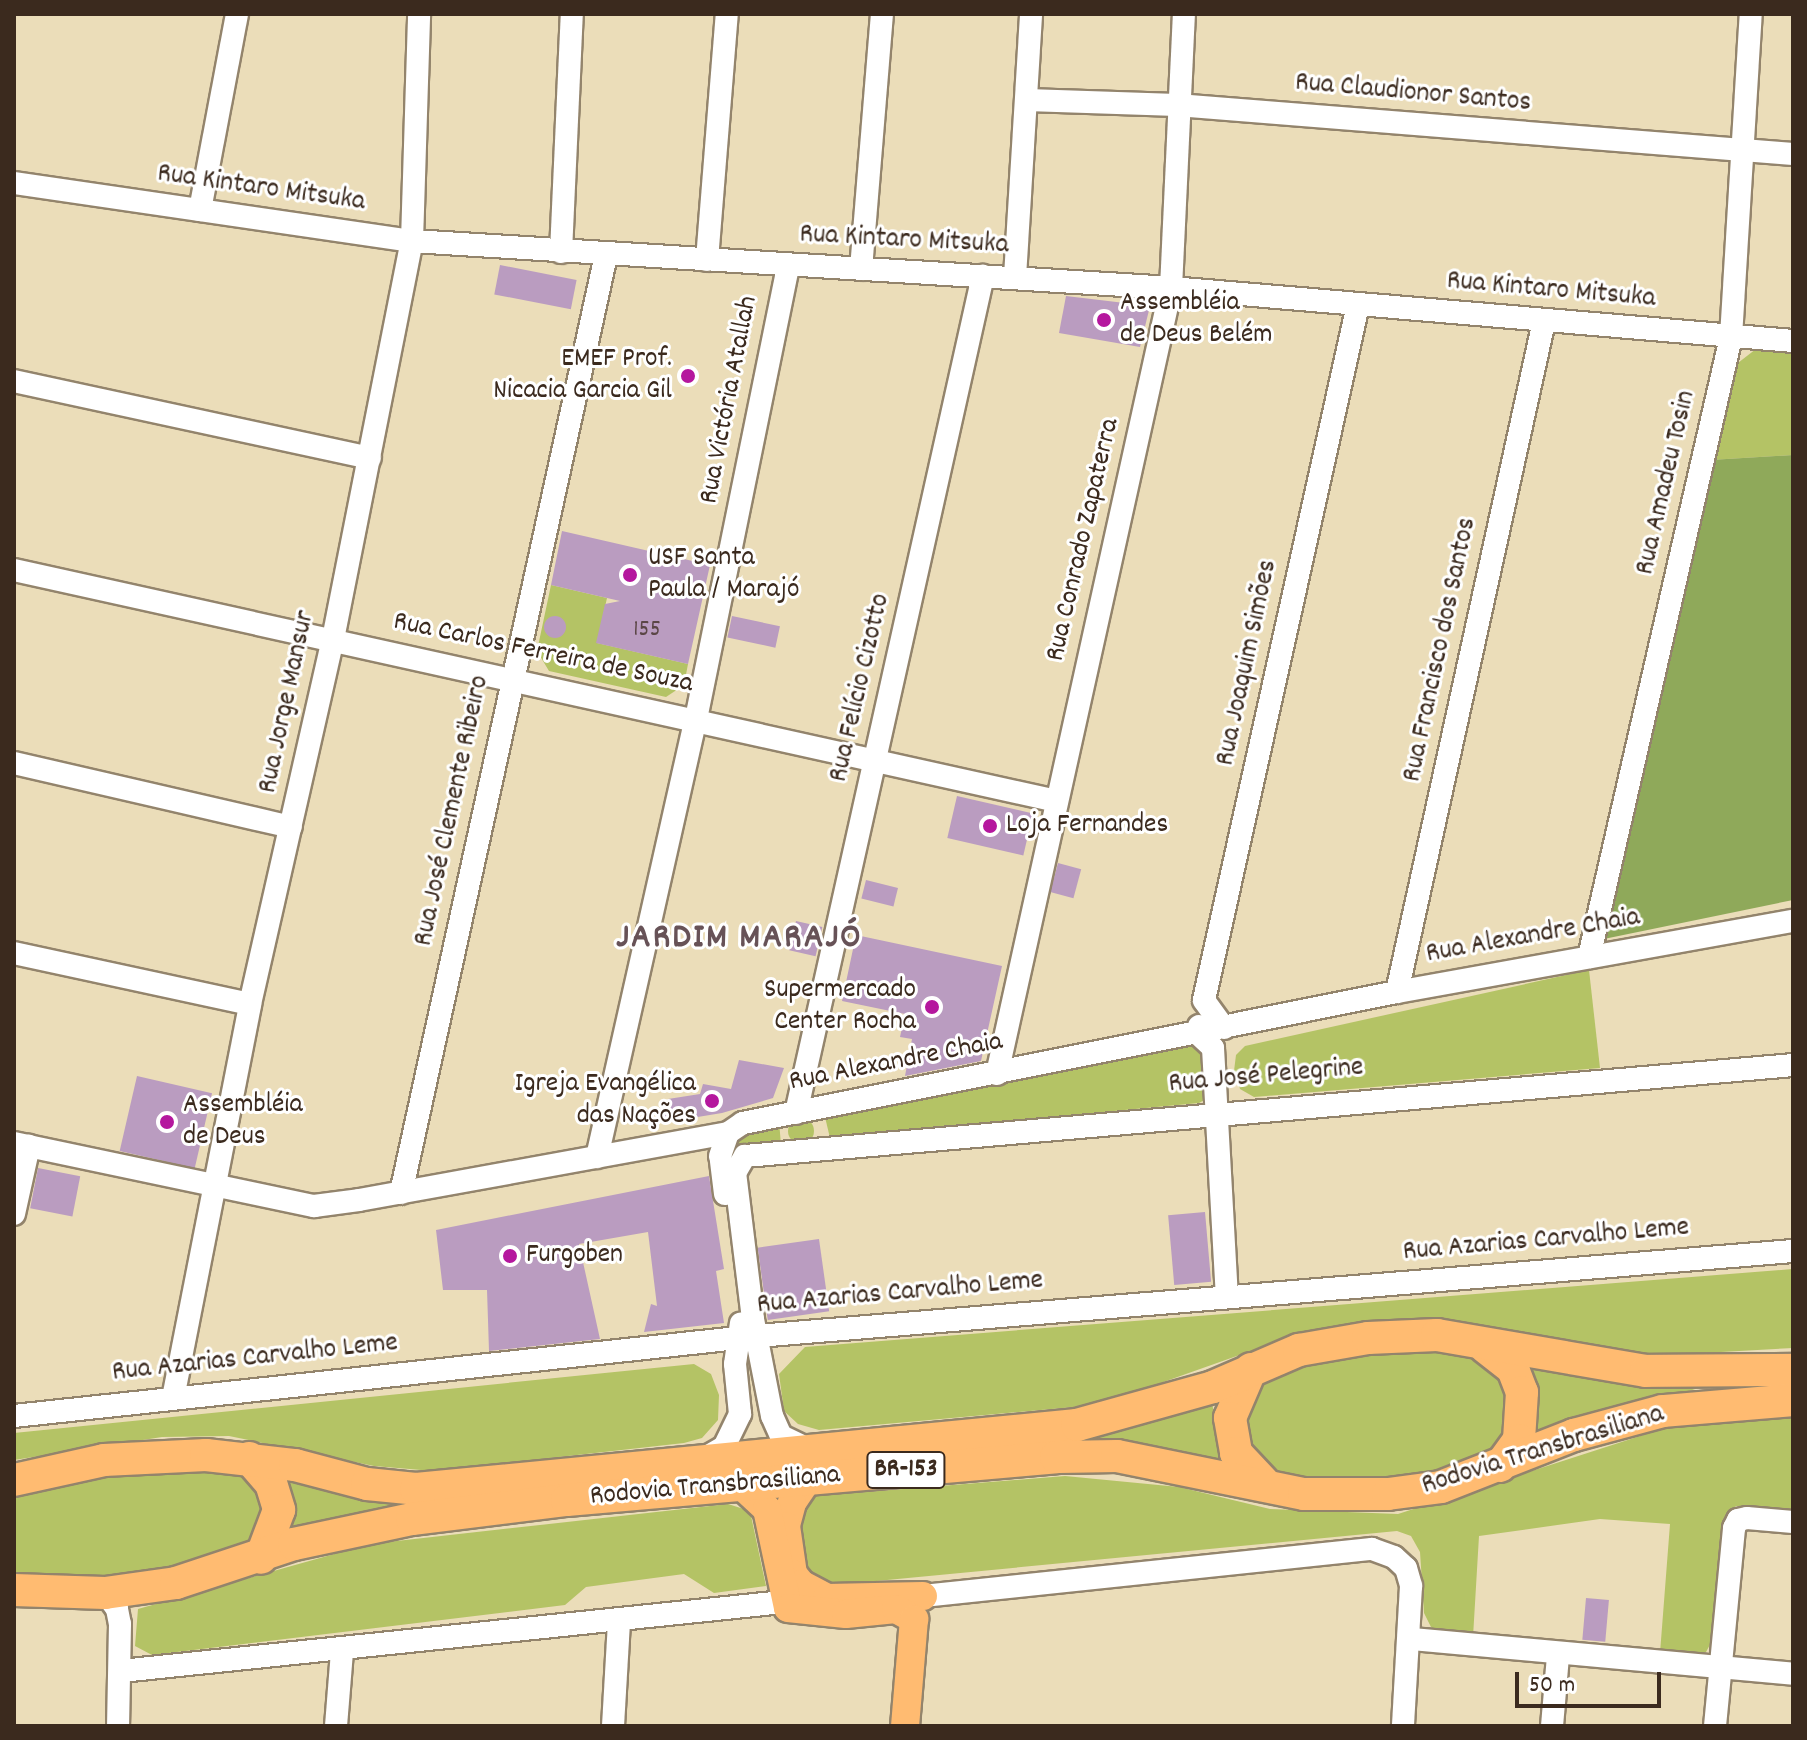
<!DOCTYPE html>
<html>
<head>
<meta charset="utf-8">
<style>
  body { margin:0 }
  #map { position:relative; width:1807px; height:1740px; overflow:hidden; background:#ebddb9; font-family:Dekko,sans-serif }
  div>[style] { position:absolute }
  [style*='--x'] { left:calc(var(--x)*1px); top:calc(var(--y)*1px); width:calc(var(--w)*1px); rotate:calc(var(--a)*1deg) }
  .green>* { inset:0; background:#b4c365 }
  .round { border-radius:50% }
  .forest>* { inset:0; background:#8fa95a }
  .building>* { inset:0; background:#ba9cc0; transform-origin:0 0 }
  .roads { filter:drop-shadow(2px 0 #93846c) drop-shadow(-2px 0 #93846c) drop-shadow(0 2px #93846c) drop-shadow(0 -2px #93846c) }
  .minor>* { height:22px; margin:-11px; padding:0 11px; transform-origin:11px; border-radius:11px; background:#fff }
  .major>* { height:28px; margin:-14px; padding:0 14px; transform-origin:14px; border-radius:14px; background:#ffbb71 }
  .highway>* { height:32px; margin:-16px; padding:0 16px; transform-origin:16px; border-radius:16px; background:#ffbb71 }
  .dots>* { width:22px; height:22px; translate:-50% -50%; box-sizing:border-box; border:4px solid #fff; border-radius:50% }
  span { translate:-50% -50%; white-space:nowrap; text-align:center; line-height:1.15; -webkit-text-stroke:6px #fff; paint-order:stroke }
  .number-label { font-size:24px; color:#5b4646 }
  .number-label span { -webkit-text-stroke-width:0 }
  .shield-label span { padding:2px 6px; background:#fff; border:2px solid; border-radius:6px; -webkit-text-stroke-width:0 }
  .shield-label { font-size:26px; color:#3b2a1e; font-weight:700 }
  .street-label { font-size:28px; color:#3b2a1e }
  .poi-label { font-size:28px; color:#3b2a1e }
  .left { translate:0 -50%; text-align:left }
  .right { translate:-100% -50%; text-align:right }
  .district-label { font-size:36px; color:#675257; font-weight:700; letter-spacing:2px }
  .frame { position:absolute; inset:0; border:16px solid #3b2a1e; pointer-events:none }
  .scale { position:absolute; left:1515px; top:1672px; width:146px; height:36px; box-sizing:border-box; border:4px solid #3b2a1e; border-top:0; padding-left:10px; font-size:24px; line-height:28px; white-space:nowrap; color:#3b2a1e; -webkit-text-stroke:6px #fff; paint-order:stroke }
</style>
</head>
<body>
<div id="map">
  <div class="green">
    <div style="clip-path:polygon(1756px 349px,1793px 352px,1793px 455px,1710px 460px,1734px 366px)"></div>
    <div style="clip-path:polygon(551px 585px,607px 598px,597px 643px,688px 664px,684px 685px,666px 697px,549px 671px,537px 651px)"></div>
    <div style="clip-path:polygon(1589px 970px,1600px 1068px,1254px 1097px,1240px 1089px,1234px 1071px,1236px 1055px,1245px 1046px)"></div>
    <div style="clip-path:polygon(1192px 1044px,1205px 1053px,1206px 1099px,1199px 1103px,830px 1138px,825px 1117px)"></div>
    <div class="round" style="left:788px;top:1118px;width:26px;height:26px"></div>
    <div style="clip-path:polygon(779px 1121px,781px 1145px,744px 1151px,735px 1146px,734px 1135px)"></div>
    <div style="clip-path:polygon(1793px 1269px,1793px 1348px,1630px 1357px,1299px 1334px,1138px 1391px,1074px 1407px,819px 1430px,798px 1424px,784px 1411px,779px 1374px,805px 1347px)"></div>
    <div style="clip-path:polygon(1436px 1347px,1488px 1356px,1518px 1402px,1502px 1454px,1416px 1483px,1276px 1479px,1249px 1455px,1242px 1402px,1261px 1378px,1310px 1358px)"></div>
    <div style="clip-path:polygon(1517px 1360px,1658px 1382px,1698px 1388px,1526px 1446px)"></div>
    <div style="clip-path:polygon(694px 1364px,711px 1374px,719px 1395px,718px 1420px,702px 1438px,684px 1443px,433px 1471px,374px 1466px,229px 1436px,162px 1437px,14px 1460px,14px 1433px)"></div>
    <div style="clip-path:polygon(1212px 1401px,1220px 1461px,1063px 1444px)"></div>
    <div style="clip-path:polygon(1793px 1416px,1793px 1511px,1736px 1506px,1727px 1514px,1713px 1639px,1706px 1652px,1689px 1655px,1660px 1653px,1670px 1524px,1600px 1519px,1479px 1536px,1473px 1637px,1440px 1634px,1431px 1627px,1424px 1613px,1420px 1552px,1411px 1536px,1397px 1531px,824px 1586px,805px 1571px,798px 1527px,804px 1508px,816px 1496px,1065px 1476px,1179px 1487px,1270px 1509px,1398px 1514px,1668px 1427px)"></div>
    <div style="clip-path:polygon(236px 1467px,265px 1489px,260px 1546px,140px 1581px,14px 1578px,14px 1490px,100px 1471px)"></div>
    <div style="clip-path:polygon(278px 1475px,432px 1500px,283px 1535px)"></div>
    <div style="clip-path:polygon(728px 1504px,750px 1511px,766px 1586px,714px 1593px,684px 1574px,586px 1587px,565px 1605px,152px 1655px,135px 1646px,138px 1609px,370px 1544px)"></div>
  </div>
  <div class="forest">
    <div style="clip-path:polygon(1793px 455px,1793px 900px,1599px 940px,1710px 460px)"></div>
  </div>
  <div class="building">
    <div style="left:500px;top:265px;width:78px;height:30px;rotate:11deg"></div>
    <div style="clip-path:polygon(1066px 296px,1150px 306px,1140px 347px,1059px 333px)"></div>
    <div style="clip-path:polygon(562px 531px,710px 565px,688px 664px,596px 643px,605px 604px,620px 601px,551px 585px)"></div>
    <div style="left:732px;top:616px;width:49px;height:22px;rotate:12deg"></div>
    <div class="round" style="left:544px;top:616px;width:22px;height:22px"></div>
    <div style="left:957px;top:796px;width:78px;height:43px;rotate:13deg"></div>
    <div style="left:1058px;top:863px;width:24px;height:30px;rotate:15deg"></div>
    <div style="left:866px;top:880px;width:33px;height:19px;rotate:14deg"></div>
    <div style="left:796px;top:921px;width:27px;height:30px;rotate:13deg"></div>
    <div style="clip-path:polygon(856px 935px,1002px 966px,981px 1061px,905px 1076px,912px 1039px,900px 1037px,905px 1014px,842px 1001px)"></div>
    <div style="clip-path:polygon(739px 1060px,784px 1068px,773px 1098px,722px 1113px,661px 1123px,668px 1099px,700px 1094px,703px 1084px,731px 1089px)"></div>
    <div style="left:137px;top:1076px;width:77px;height:77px;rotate:13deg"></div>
    <div style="left:38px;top:1168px;width:43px;height:41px;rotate:11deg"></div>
    <div style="clip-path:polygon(709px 1176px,724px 1269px,716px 1271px,724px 1323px,644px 1332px,651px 1304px,657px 1306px,648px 1232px,579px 1244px,600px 1339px,489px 1351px,487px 1290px,443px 1290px,436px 1230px)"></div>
    <div style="left:1205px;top:1212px;width:70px;height:37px;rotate:85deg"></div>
    <div style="left:819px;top:1239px;width:73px;height:62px;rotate:82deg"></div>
    <div style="left:1586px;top:1598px;width:23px;height:42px;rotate:5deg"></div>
  </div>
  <div class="roads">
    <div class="minor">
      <div style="--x:1027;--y:100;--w:150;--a:1.9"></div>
      <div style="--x:1177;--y:105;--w:618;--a:4.55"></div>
      <div style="--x:14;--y:183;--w:402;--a:8.3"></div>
      <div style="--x:412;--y:241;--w:760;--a:3.54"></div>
      <div style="--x:1171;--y:288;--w:624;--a:4.87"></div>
      <div style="--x:200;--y:210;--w:199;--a:-79.3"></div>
      <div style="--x:561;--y:252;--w:238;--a:-87.4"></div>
      <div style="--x:707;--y:260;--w:247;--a:-85.4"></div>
      <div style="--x:861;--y:269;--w:256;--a:-85.3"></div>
      <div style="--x:1015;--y:277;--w:263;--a:-86.5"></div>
      <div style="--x:14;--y:381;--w:364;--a:12.2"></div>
      <div style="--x:14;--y:570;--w:1068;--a:12.49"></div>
      <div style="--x:14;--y:763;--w:284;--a:13"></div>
      <div style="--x:14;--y:953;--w:241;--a:12.2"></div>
      <div style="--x:1589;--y:957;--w:636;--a:-77.1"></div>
      <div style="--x:1731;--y:337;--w:324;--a:-86.5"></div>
      <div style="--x:1397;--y:992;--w:687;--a:-77.64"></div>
      <div style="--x:1199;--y:1026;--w:7;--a:106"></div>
      <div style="--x:1197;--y:1033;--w:22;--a:43"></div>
      <div style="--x:1213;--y:1048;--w:248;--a:86.8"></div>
      <div style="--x:1224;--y:1028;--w:34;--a:-126"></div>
      <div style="--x:1204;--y:1000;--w:712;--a:-77.51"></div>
      <div style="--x:997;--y:1074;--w:805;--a:-77.52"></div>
      <div style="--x:1171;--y:288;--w:274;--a:-87.3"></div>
      <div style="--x:796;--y:1113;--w:858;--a:-77.41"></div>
      <div style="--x:14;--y:1143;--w:307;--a:11.9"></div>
      <div style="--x:314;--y:1206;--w:45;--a:-7.6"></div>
      <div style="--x:359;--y:1200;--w:375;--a:-10.3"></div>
      <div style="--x:728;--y:1133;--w:18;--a:-34"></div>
      <div style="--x:743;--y:1123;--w:667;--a:-11.33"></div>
      <div style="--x:1397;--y:992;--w:402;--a:-10.2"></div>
      <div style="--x:597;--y:1157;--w:449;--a:-77.3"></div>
      <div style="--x:696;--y:719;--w:463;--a:-78.5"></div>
      <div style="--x:401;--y:1193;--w:960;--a:-77.67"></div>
      <div style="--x:725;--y:1194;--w:38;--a:-97"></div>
      <div style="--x:720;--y:1156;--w:24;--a:-71"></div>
      <div style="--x:14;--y:1214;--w:70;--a:-77.6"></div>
      <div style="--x:173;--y:1398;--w:401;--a:-78.9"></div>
      <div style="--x:250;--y:1004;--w:374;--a:-77.2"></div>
      <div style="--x:333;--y:639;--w:406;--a:-78.8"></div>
      <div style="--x:412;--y:241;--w:227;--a:-88.2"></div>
      <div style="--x:14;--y:1416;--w:747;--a:-6.15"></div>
      <div style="--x:757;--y:1336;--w:1039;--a:-4.69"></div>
      <div style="--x:808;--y:1449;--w:30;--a:-154"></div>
      <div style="--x:781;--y:1436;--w:22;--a:-114"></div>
      <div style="--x:772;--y:1416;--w:99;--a:-101.1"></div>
      <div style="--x:753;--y:1319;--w:147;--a:-97"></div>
      <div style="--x:735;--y:1173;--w:20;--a:-60"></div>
      <div style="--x:745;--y:1156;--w:1052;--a:-4.96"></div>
      <div style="--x:703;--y:1459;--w:24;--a:-30"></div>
      <div style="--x:724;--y:1447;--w:37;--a:-64"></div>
      <div style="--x:740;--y:1414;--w:50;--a:-95.7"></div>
      <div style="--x:735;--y:1364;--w:41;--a:-81.7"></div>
      <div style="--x:105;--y:1593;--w:20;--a:53"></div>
      <div style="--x:117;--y:1609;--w:15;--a:79"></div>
      <div style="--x:120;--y:1624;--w:102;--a:91.1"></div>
      <div style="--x:923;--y:1596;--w:451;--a:-6"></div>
      <div style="--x:1372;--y:1549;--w:23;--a:20"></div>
      <div style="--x:1394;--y:1557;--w:16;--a:43"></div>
      <div style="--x:1406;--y:1568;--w:19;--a:74"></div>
      <div style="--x:1411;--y:1586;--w:140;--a:93.3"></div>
      <div style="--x:1412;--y:1639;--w:383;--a:5.2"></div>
      <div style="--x:121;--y:1671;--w:666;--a:-5.95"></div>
      <div style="--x:336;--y:1726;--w:74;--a:-85.4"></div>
      <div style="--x:613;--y:1726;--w:105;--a:-86.7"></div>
      <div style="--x:1552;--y:1726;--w:70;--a:-85.1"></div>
      <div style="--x:1715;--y:1726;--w:199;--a:-84.5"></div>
      <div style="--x:1734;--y:1528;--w:9;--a:-63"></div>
      <div style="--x:1738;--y:1520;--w:9;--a:-13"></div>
      <div style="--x:1747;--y:1518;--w:46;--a:5"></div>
    </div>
    <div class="major">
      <div style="--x:808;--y:1479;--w:29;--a:124"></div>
      <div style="--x:792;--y:1503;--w:24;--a:105"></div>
      <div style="--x:786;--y:1526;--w:49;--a:81.7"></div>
      <div style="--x:793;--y:1574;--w:13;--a:51"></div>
      <div style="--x:801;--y:1584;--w:30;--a:28"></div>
      <div style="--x:827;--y:1598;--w:96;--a:-1.2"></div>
      <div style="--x:741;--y:1485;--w:35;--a:43"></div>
      <div style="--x:767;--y:1509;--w:101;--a:78"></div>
      <div style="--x:788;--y:1608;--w:58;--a:5.9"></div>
      <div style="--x:846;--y:1614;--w:50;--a:-5.7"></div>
      <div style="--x:896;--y:1609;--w:21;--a:29"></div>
      <div style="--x:914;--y:1619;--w:107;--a:94.8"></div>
    </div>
    <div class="highway">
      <div style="--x:1485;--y:1347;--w:36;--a:38"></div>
      <div style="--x:1513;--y:1369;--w:25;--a:69"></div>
      <div style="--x:1522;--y:1392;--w:48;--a:93.6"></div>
      <div style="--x:1519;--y:1440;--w:32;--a:126"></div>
      <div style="--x:1251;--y:1369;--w:53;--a:113.2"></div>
      <div style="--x:1230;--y:1418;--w:36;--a:80"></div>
      <div style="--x:1236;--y:1453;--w:45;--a:46.8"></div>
      <div style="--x:249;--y:1458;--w:33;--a:49"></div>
      <div style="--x:271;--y:1483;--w:28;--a:73"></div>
      <div style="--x:279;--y:1510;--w:51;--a:110.6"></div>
      <div style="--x:14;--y:1480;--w:92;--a:-12.5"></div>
      <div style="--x:104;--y:1460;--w:102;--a:-2.8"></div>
      <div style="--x:206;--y:1455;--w:90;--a:6.4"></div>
      <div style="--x:295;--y:1465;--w:74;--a:14.8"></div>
      <div style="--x:367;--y:1484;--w:49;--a:5.8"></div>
      <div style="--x:416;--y:1489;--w:664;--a:-5.53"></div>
      <div style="--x:1077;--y:1425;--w:141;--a:-15.6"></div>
      <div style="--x:1213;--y:1387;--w:94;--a:-23.3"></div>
      <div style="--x:1299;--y:1350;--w:70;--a:-9.9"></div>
      <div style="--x:1368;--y:1338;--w:69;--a:-2.5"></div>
      <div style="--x:1437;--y:1335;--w:212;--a:9.8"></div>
      <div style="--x:1646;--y:1371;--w:147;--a:-0.4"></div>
      <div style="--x:14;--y:1590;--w:91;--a:1.9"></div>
      <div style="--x:105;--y:1593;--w:72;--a:-8"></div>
      <div style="--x:176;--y:1583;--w:124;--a:-18.3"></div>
      <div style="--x:294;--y:1544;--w:121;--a:-12"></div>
      <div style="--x:412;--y:1519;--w:156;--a:-7"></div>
      <div style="--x:567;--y:1500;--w:491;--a:-5"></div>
      <div style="--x:1056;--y:1457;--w:61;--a:-0.9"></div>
      <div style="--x:1117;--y:1456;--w:191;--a:11.5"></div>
      <div style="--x:1304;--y:1494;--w:84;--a:0"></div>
      <div style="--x:1388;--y:1494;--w:53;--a:-7.5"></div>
      <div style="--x:1441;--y:1487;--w:143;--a:-21.4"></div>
      <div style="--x:1574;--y:1435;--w:92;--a:-15.1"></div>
      <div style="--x:1663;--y:1411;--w:130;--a:-4.8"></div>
    </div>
  </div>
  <div class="dots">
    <div style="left:1104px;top:320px;background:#b5179e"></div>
    <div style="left:688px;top:376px;background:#b5179e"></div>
    <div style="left:630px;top:575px;background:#b5179e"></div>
    <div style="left:990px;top:826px;background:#b5179e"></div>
    <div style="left:932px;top:1007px;background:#b5179e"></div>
    <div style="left:712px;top:1101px;background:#b5179e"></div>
    <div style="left:167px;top:1122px;background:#b5179e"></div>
    <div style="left:510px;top:1256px;background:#b5179e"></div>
  </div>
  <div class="number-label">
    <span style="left:647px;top:631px">155</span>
  </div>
  <div class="shield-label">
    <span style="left:906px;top:1470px">BR-153</span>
  </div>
  <div class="street-label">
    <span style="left:1413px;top:94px;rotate:5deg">Rua Claudionor Santos</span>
    <span style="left:261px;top:189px;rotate:8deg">Rua Kintaro Mitsuka</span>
    <span style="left:904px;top:241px;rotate:3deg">Rua Kintaro Mitsuka</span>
    <span style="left:1551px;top:291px;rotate:5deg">Rua Kintaro Mitsuka</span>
    <span style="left:730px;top:400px;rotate:-79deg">Rua Victória Atallah</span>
    <span style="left:1667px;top:483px;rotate:-77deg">Rua Amadeu Tosin</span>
    <span style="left:1084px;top:540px;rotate:-77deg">Rua Conrado Zapaterra</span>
    <span style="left:1441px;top:650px;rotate:-78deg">Rua Francisco dos Santos</span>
    <span style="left:543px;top:654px;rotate:12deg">Rua Carlos Ferreira de Souza</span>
    <span style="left:1248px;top:663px;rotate:-78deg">Rua Joaquim Simões</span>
    <span style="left:861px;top:688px;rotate:-77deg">Rua Felício Cizotto</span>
    <span style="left:288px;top:702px;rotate:-78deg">Rua Jorge Mansur</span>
    <span style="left:453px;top:811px;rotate:-78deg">Rua José Clemente Ribeiro</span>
    <span style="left:1533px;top:937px;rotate:-10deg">Rua Alexandre Chaia</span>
    <span style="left:896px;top:1063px;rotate:-11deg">Rua Alexandre Chaia</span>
    <span style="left:1266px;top:1077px;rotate:-5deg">Rua José Pelegrine</span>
    <span style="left:1546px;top:1241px;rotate:-5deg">Rua Azarias Carvalho Leme</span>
    <span style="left:900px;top:1294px;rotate:-5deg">Rua Azarias Carvalho Leme</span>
    <span style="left:255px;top:1359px;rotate:-6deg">Rua Azarias Carvalho Leme</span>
    <span style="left:1543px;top:1451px;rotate:-17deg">Rodovia Transbrasiliana</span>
    <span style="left:715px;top:1487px;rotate:-5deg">Rodovia Transbrasiliana</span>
  </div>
  <div class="poi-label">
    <span class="left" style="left:1120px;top:320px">Assembléia<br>de Deus Belém</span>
    <span class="right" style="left:672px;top:376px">EMEF Prof.<br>Nicacia Garcia Gil</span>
    <span class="left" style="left:648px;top:575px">USF Santa<br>Paula / Marajó</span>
    <span class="left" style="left:1006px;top:826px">Loja Fernandes</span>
    <span class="right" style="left:916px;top:1007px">Supermercado<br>Center Rocha</span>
    <span class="right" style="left:696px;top:1101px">Igreja Evangélica<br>das Nações</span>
    <span class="left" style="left:183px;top:1122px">Assembléia<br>de Deus</span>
    <span class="left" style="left:526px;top:1256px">Furgoben</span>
  </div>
  <div class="district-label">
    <span style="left:739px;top:940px">JARDIM MARAJÓ</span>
  </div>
  <div class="frame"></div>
  <div class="scale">50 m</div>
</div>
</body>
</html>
